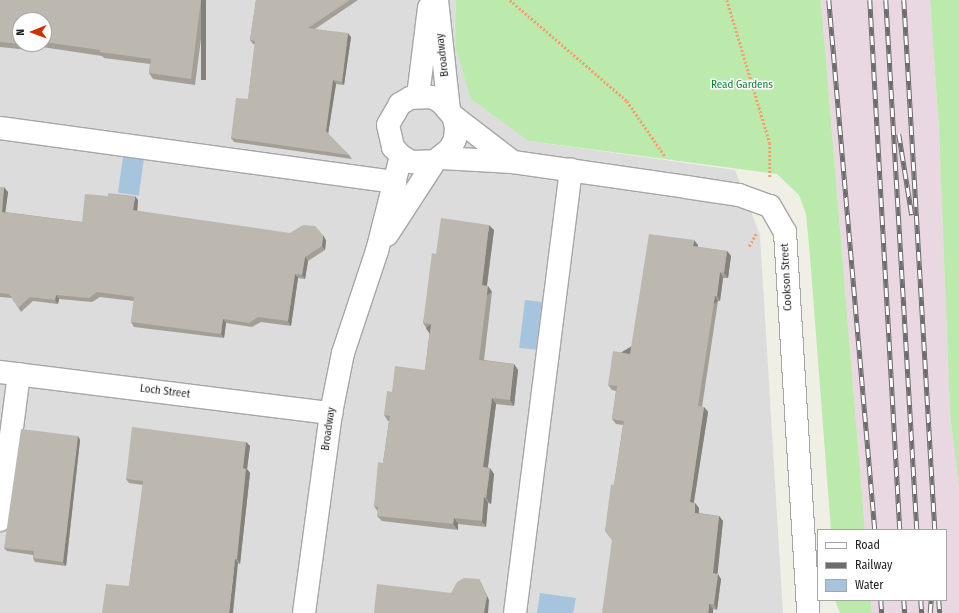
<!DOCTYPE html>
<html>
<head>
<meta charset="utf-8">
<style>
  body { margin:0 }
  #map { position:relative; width:959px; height:613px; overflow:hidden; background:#f0efe6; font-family:"Fira Sans Condensed",sans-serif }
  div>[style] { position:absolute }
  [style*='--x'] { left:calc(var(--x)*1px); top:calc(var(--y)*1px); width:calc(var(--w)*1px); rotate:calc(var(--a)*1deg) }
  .residential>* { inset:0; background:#dddcdc }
  .industrial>* { inset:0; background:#e9d8e2 }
  .grass>* { inset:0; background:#bce9ac }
  .water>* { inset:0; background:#a6c4dd; transform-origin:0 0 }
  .path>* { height:2.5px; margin-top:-1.25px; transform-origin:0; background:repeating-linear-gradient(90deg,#f99c6e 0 2px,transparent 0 4px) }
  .roads { filter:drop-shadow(1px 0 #a6a6a6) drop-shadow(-1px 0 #a6a6a6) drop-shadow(0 1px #a6a6a6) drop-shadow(0 -1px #a6a6a6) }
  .minor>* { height:22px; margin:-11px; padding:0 11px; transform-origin:11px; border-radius:11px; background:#fff }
  .rail>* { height:4.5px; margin-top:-2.25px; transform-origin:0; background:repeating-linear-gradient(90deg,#fff 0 9px,#6d6d6d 0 18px); box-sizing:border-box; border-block:1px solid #6d6d6d }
  .wall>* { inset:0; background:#a39e96 }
  .shaded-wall>* { inset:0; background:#84817a; transform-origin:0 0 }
  .building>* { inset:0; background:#bdb8af }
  span { translate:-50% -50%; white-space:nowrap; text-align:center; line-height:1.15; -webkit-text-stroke:3px #fff; paint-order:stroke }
  .street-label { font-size:11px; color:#1f1f1f }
  .park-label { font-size:11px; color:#0c7e30 }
  .legend { position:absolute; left:817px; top:529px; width:130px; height:72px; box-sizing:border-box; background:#fff; border:1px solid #a5a5a5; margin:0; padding:5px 7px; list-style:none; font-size:12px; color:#1f1f1f }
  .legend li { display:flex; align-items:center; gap:8px; height:20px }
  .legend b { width:20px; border:1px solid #a5a5a5 }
  .north { position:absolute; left:12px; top:12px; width:40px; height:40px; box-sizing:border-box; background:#fff; border:1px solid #a5a5a5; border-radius:50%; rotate:269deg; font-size:11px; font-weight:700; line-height:16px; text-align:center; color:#1f1f1f }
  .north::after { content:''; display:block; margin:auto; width:14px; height:18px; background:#cd3001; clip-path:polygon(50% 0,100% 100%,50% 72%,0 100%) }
</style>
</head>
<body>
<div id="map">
  <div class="residential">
    <div style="clip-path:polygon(evenodd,0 0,456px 0,456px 49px,529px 141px,735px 170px,760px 235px,783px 613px,0 613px,0 0,20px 20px,44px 20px,44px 44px,20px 44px,20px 20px)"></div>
  </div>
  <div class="industrial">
    <div style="clip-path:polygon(821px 0,930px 0,939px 130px,950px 413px,959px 490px,959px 613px,872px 613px,871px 600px,946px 600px,946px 530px,865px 530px)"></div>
  </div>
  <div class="grass">
    <div style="clip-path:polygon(456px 0,821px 0,865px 530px,831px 530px,810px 256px,806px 214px,799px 195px,777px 174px,529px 141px,471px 99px,456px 49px)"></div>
    <div style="clip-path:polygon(930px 0,959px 0,959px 490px,950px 413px,939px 130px)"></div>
    <div style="clip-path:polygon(835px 600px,871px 600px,872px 613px,840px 613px)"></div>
  </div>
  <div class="water">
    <div style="left:123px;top:157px;width:21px;height:36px;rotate:8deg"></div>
    <div style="left:525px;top:300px;width:17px;height:48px;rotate:7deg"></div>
    <div style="clip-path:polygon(540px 593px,576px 598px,573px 613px,537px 613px)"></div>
  </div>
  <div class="path">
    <div style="--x:510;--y:0;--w:155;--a:40.8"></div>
    <div style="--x:627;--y:101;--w:67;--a:55.4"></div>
    <div style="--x:727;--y:0;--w:149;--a:73.3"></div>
    <div style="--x:770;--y:143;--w:35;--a:90"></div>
    <div style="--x:749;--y:246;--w:14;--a:-60"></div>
  </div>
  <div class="roads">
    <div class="minor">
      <div style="--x:437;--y:0;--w:111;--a:83.8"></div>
      <div style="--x:418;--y:96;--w:89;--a:-82.9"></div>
      <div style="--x:453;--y:116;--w:76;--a:37.5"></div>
      <div style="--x:0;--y:128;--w:399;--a:7.8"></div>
      <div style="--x:441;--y:158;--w:72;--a:3.2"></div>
      <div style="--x:513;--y:162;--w:175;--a:8.2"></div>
      <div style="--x:686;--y:187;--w:54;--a:8.6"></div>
      <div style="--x:739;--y:195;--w:33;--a:20"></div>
      <div style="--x:770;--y:206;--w:30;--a:60"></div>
      <div style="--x:785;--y:232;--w:382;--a:86.5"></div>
      <div style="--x:387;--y:235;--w:88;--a:-57"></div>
      <div style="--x:435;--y:161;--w:19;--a:-39"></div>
      <div style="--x:450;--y:149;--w:11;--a:-63"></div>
      <div style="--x:455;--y:139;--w:12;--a:-85"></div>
      <div style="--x:456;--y:127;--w:11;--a:-105"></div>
      <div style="--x:453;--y:116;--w:18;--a:-131"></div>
      <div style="--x:441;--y:102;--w:11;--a:-153"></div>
      <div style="--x:431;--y:97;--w:21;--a:177"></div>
      <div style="--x:410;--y:98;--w:12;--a:149"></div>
      <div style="--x:400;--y:104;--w:24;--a:120"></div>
      <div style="--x:388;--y:125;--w:23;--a:77"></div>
      <div style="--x:393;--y:147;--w:12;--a:48"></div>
      <div style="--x:401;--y:156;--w:13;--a:29"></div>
      <div style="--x:412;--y:162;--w:23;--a:-2"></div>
      <div style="--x:0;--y:372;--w:334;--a:7.1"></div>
      <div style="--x:0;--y:520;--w:147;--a:-82.6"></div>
      <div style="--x:304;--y:613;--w:202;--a:-82.3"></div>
      <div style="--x:331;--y:413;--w:61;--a:-78.7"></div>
      <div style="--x:343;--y:353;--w:108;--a:-71.6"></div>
      <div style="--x:377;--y:251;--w:98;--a:-75.8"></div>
      <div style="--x:515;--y:613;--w:447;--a:-82.8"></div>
    </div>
  </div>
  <div class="rail">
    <div style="--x:829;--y:0;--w:532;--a:85.04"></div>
    <div style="--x:870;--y:0;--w:531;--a:86.76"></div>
    <div style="--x:886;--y:0;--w:531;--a:86.65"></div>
    <div style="--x:904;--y:0;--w:531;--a:86.65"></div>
    <div style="--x:899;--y:134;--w:82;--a:80.9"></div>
    <div style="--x:881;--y:600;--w:13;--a:86"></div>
    <div style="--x:904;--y:600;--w:13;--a:86"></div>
    <div style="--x:921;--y:600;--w:13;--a:86"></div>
    <div style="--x:939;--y:600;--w:13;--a:86"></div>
    <div style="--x:930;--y:613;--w:13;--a:-86"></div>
  </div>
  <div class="wall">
    <div style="clip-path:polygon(evenodd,0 0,206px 0,195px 85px,153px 79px,149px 73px,150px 64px,104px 58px,102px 56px,29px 45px,29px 50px,0 47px,0 0,44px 20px,44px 44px,20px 44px,44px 20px)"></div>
    <div style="clip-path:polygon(256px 0,358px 0,315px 29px,351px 37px,344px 85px,336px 84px,328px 134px,349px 155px,352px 159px,234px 142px,231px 138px,248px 99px,255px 44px,253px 44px,250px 40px)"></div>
    <div style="clip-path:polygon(0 187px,8px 192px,5px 212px,82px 222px,138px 200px,137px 211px,326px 240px,325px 250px,308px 261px,305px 279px,298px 278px,291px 326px,261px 322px,252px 327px,226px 323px,224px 338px,134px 327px,131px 322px,134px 301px,100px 297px,92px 302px,59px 299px,58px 304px,33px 301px,21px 312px,12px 298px,0 297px)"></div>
    <div style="clip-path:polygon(494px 230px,487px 286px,492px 292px,484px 360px,514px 364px,518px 370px,514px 406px,496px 404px,488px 467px,494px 474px,491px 504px,488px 503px,486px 527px,458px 524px,458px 530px,382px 521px,377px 516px,378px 512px,374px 506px,383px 463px,389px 421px,388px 421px,384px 415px,392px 392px,425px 370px,430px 329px,427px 329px,423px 323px,436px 254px)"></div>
    <div style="clip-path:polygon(698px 245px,698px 247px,727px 251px,731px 256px,728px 278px,723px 278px,720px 301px,718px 301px,702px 407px,704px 407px,708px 412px,694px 502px,695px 503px,699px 508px,699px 513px,719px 516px,723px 521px,717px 574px,721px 579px,717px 610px,713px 609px,612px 540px,605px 531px,614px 485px,623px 425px,616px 424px,612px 419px,616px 391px,612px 390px,608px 385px,630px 354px)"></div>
    <div style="clip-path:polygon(78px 436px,80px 440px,66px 566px,35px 562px,33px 558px,33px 555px,7px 551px,4px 548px)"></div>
    <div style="clip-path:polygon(246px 442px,250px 446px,247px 469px,250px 473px,240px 564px,238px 563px,129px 586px,143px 485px,129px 483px,126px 479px)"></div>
  </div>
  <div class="shaded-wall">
    <div style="left:201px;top:0;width:5px;height:80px"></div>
    <div style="clip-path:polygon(348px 33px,351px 37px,344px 85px,342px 82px)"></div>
    <div style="clip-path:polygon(25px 44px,29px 44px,29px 50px)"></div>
    <div style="clip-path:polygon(333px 80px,336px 84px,328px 134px,326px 131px)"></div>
    <div style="clip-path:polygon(4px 187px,8px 192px,5px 216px,2px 212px)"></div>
    <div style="clip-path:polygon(135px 196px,138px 200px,137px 215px,133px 210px)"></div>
    <div style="clip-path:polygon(489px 225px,494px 230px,486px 291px,482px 285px)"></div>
    <div style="clip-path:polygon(323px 235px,326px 240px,325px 250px,322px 246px)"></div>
    <div style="clip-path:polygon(694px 240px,698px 245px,697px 252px,693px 246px)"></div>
    <div style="clip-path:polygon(727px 251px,731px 256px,728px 278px,724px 273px)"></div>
    <div style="clip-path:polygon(305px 257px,308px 261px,305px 279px,302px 275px)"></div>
    <div style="clip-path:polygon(720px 272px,723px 278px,720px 301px,717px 296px)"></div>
    <div style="clip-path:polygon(295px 274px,298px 278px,291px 326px,288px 321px)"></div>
    <div style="left:488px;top:286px;width:7px;height:75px;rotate:56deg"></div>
    <div style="clip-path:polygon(56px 295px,59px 299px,58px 304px,55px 300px)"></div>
    <div style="left:715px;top:296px;width:6px;height:111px;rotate:59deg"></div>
    <div style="clip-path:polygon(223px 319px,226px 323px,224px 338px,221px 334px)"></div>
    <div style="clip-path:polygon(514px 364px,518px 370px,514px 406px,510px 400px)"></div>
    <div style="clip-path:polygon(492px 398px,496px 404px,487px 473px,483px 467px)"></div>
    <div style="clip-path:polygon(704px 407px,708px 412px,693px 507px,690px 502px)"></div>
    <div style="clip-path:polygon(78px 436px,80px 440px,66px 566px,63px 562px)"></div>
    <div style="clip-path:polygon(246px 442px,250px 446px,247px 469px,250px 473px,240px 564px,237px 559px,243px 468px)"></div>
    <div style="clip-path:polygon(490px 468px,494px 474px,491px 504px,486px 498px)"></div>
    <div style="clip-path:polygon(484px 497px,488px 503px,486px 527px,482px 521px)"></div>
    <div style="clip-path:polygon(695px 503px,699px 508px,698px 518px,695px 513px)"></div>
    <div style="clip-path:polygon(719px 516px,723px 521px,717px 579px,713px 573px)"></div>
    <div style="clip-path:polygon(454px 518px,458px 524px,458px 530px,453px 524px)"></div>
    <div style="clip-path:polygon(235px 559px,238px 563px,233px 613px,229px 613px)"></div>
    <div style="clip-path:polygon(718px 574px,721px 579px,717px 610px,714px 604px)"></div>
    <div style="clip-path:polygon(479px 579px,481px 583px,489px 600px,488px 613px,484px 613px)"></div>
    <div style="clip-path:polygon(709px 604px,713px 609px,713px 613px,708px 613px)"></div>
  </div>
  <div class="building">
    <div style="clip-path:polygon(0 0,201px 0,191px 79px,149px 73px,151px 59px,100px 52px,100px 50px,44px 42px,44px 20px,20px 20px,20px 44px,0 42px)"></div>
    <div style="clip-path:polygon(256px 0,350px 0,308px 28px,348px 33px,342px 82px,333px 80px,326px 131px,349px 155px,231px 138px,236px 98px,248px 99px,255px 41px,250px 40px)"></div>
    <div style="clip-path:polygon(0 187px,4px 187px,2px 212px,82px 222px,85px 194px,108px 196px,108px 193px,135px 196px,133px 210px,290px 233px,303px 225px,315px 226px,323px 235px,322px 246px,305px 257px,302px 275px,295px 274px,288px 321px,258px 317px,249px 323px,223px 319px,221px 334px,131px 322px,134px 297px,97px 292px,89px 298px,56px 295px,55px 300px,30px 297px,18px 308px,9px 294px,0 293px)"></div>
    <div style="clip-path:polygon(441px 218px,489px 225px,482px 285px,488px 286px,479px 360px,514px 364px,510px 400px,492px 398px,483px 467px,490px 468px,486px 498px,484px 497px,482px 521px,454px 518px,453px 524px,377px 516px,378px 507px,374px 506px,378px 462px,383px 463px,390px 416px,384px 415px,387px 391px,392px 392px,395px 366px,425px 370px,431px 324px,423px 323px,432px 253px,436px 254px)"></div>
    <div style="clip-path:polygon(649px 234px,694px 240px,693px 246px,727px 251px,724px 273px,720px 272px,717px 296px,715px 296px,698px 406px,704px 407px,690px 502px,695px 503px,695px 513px,719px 516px,713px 573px,718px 574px,714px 604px,709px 604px,708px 613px,602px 613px,612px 540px,605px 531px,611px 484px,614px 485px,624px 421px,612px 419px,617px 386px,608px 385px,613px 351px,630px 354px)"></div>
    <div style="clip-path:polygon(132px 427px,246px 442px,243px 468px,246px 469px,237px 559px,235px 559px,229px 613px,102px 613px,106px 584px,129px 586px,143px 481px,126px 479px)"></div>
    <div style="clip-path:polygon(21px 429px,78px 436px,63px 562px,33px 558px,34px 551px,4px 548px)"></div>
    <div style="clip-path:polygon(464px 578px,479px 579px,487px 596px,484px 613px,374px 613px,377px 584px,451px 593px,457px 582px)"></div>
  </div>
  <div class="street-label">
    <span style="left:443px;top:55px;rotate:-97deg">Broadway</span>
    <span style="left:787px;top:277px;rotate:-93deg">Cookson Street</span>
    <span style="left:165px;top:392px;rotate:7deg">Loch Street</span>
    <span style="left:329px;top:429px;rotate:-82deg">Broadway</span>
  </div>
  <div class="park-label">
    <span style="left:742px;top:85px">Read Gardens</span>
  </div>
  <ul class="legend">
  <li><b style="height:5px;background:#fff"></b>Road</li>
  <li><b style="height:5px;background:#6d6d6d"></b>Railway</li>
  <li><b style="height:11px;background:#a6c4dd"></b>Water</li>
  </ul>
  <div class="north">N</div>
</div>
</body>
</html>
